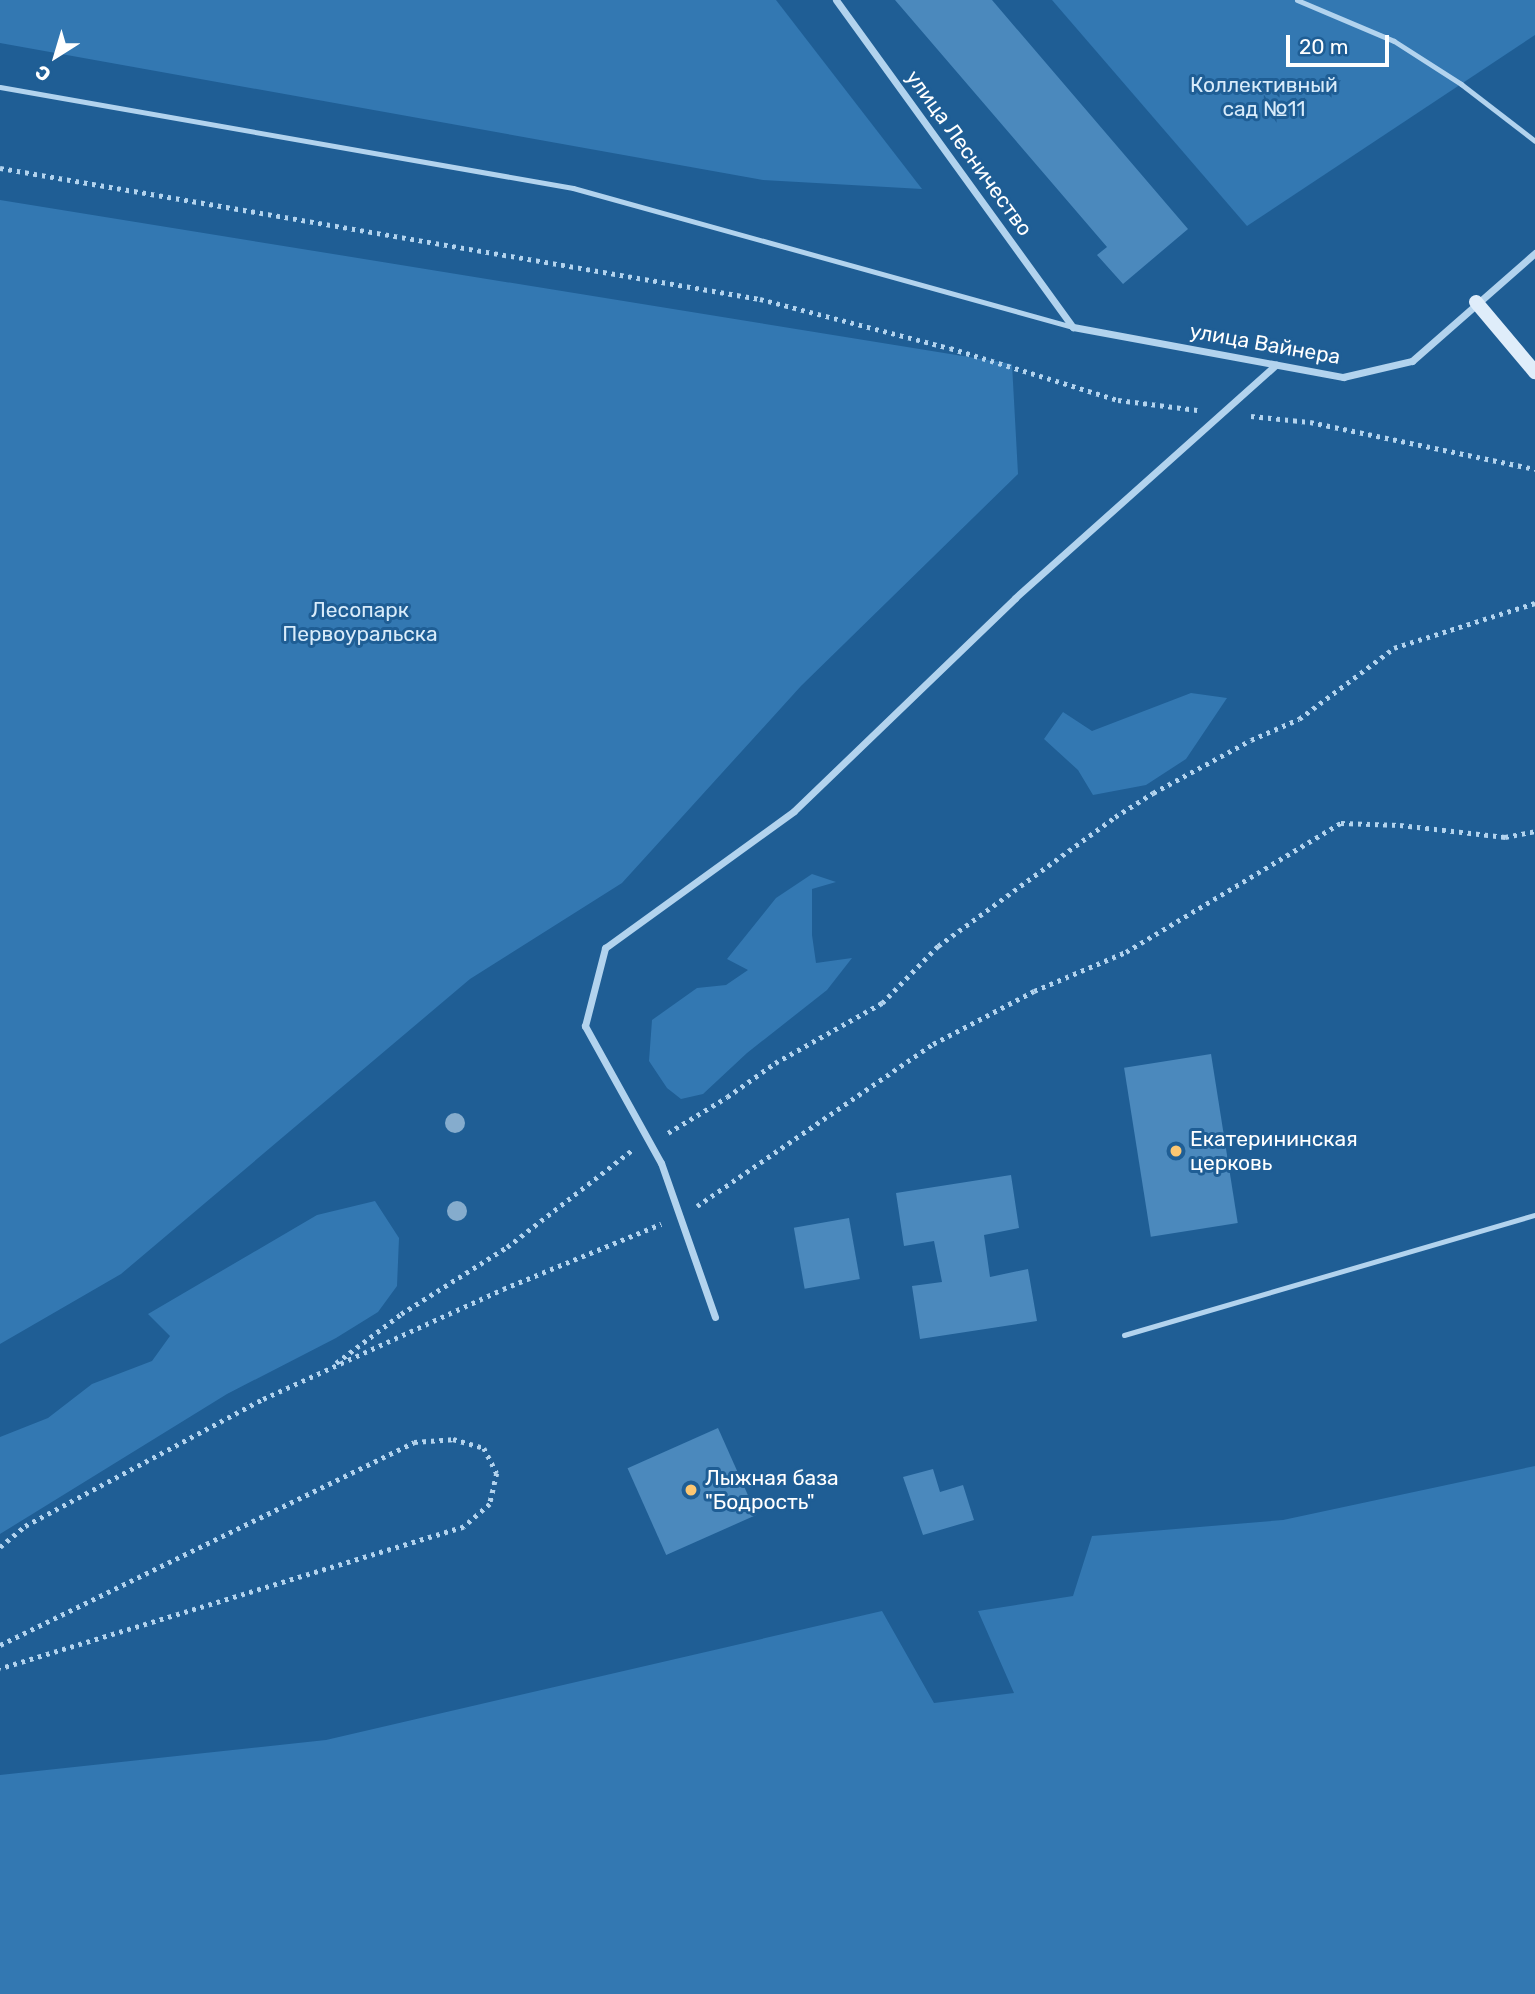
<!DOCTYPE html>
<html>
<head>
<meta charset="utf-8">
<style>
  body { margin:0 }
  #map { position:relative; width:1535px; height:1994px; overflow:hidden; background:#1f5e95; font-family:Rubik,sans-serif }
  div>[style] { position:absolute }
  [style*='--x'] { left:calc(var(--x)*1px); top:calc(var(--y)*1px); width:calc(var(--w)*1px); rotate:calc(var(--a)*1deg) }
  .green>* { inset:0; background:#3378b2 }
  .building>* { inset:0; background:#4b89bd; transform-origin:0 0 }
  .path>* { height:4.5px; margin-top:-2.25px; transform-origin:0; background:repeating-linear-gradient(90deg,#b2d3ee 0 3.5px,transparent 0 8.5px) }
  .lane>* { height:5px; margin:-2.5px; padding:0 2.5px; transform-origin:2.5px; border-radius:2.5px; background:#b2d3ee }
  .street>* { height:7px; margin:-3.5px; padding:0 3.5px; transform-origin:3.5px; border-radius:3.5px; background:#b2d3ee }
  .secondary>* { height:14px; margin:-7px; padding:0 7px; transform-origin:7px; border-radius:7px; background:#dfedfa }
  .trees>* { width:20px; height:20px; margin:-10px; border-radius:50%; background:#85accd }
  .dots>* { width:19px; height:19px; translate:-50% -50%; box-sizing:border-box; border:4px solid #1f5e95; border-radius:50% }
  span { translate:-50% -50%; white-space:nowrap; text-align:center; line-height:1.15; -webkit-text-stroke:6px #1f5e95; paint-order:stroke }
  .park-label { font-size:21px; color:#d8ebfa }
  .street-label { font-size:21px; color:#fff }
  .poi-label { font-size:21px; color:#fff }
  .left { translate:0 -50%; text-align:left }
  .north { position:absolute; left:21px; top:21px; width:70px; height:70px; -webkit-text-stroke:5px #1f5e95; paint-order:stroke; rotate:217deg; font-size:19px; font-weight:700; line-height:28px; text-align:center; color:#fff }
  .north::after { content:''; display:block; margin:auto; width:24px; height:32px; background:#fff; clip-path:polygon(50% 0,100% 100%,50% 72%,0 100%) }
  .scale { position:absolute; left:1286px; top:35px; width:103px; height:32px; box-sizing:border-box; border:4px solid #fff; border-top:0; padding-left:9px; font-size:21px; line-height:24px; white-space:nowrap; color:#fff; -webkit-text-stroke:5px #1f5e95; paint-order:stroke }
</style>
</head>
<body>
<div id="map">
  <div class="green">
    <div style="clip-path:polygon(0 0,776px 0,922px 189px,763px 180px,0 43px)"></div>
    <div style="clip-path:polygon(1052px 0,1535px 0,1535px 35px,1247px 226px)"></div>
    <div style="clip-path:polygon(0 200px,1012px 364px,1018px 474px,801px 686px,622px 883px,470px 979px,121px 1274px,0 1344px)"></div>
    <div style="clip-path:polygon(1191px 693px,1227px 698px,1186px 759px,1146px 785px,1093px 795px,1078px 770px,1044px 739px,1063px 712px,1092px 731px)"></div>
    <div style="clip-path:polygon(812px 874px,836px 882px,812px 889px,812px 935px,816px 963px,852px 958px,827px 990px,747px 1053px,703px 1094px,681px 1099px,667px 1088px,649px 1061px,652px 1020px,697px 988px,726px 985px,748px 970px,727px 959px,776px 898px)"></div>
    <div style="clip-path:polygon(375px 1201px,399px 1238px,397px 1286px,378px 1312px,336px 1338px,227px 1394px,0 1534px,0 1437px,48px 1418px,92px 1384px,152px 1361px,170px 1336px,148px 1314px,317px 1215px)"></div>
    <div style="clip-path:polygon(1535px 1466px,1535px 1994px,0 1994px,0 1775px,326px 1740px,882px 1611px,934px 1703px,1014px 1693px,978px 1611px,1073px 1596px,1092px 1536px,1283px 1520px)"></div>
  </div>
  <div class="building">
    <div style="clip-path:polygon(895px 0,992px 0,1188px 229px,1123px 284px,1097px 255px,1107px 247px)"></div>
    <div style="left:1211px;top:1054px;width:171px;height:88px;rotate:81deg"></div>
    <div style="clip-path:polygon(1011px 1175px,1019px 1228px,984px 1235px,990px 1277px,1028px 1269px,1037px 1321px,920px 1339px,912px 1286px,942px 1282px,934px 1241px,904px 1246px,896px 1193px)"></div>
    <div style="left:849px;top:1218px;width:62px;height:56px;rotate:80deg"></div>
    <div style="left:718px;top:1428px;width:95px;height:99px;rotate:66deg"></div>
    <div style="clip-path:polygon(933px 1469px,940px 1492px,963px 1485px,974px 1520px,923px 1535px,903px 1477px)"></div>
  </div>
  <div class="path">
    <div style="--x:0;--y:168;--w:771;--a:9.78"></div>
    <div style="--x:760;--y:299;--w:196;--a:14.5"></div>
    <div style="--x:950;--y:348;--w:176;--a:17.2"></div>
    <div style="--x:1118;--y:400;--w:80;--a:7.2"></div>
    <div style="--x:1251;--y:416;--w:59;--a:5.8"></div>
    <div style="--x:1310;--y:422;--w:230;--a:11.8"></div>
    <div style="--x:668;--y:1133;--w:69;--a:-31.4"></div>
    <div style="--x:727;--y:1097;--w:59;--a:-35.3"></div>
    <div style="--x:775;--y:1063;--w:123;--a:-29.3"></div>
    <div style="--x:882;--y:1003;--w:80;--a:-45.5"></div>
    <div style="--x:938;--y:946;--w:219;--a:-36.1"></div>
    <div style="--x:1115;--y:817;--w:45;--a:-32.3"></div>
    <div style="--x:1153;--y:793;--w:111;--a:-28.4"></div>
    <div style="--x:1251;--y:740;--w:52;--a:-23.6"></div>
    <div style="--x:1299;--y:719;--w:119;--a:-36.8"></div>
    <div style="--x:1394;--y:648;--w:148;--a:-17.7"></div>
    <div style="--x:697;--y:1206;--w:286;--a:-34.5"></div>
    <div style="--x:933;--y:1044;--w:114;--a:-27.7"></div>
    <div style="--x:1034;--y:991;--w:100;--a:-23"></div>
    <div style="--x:1126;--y:952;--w:251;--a:-31"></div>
    <div style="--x:1341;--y:823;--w:59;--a:1.9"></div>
    <div style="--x:1400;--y:825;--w:106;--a:6.5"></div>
    <div style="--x:1505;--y:837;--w:31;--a:-11"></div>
    <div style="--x:336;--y:1363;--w:81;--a:-37"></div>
    <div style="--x:401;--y:1314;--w:125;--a:-32.3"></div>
    <div style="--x:507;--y:1247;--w:158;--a:-37.8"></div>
    <div style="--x:0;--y:1547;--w:33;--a:-40"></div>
    <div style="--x:25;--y:1526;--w:270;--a:-28.1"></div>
    <div style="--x:263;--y:1399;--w:264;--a:-24.6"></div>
    <div style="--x:503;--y:1289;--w:171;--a:-22.4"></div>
    <div style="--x:0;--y:1645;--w:461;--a:-26.1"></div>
    <div style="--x:414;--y:1442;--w:39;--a:-4"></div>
    <div style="--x:453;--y:1439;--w:32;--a:16"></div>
    <div style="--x:484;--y:1448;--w:28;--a:63"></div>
    <div style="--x:497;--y:1473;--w:32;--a:103"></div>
    <div style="--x:490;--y:1504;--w:35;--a:139"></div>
    <div style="--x:464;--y:1527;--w:485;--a:163"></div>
  </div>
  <div class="lane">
    <div style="--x:1297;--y:0;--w:105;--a:22.9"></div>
    <div style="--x:1394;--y:41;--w:80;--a:32.7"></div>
    <div style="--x:1461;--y:84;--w:93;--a:37.6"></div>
    <div style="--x:0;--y:87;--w:582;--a:10"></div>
    <div style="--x:573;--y:188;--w:519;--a:15.54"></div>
    <div style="--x:1124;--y:1335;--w:428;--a:-16.3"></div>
  </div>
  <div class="street">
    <div style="--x:836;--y:0;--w:404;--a:54.1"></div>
    <div style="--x:1073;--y:327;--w:275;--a:10.5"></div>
    <div style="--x:1343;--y:377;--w:71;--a:-13.1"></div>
    <div style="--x:1412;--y:361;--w:164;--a:-41.3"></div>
    <div style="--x:715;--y:1317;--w:163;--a:-109.3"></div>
    <div style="--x:661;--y:1163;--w:157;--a:-119"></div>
    <div style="--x:585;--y:1026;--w:81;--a:-75.6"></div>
    <div style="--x:605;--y:948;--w:233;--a:-35.9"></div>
    <div style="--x:794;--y:811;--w:307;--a:-43.9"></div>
    <div style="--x:1015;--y:598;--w:350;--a:-41.8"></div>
  </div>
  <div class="secondary">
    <div style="--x:1476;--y:302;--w:92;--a:49.9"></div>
  </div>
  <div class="trees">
    <div style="left:455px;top:1123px"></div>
    <div style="left:457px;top:1211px"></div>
  </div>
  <div class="dots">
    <div style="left:1176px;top:1151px;background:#fcc772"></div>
    <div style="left:691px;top:1490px;background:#fcc772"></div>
  </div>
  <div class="park-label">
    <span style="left:1264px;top:97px">Коллективный<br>сад №11</span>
    <span style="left:360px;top:622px">Лесопарк<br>Первоуральска</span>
  </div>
  <div class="street-label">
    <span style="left:969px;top:153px;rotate:54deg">улица Лесничество</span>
    <span style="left:1265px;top:344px;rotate:10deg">улица Вайнера</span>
  </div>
  <div class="poi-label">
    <span class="left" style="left:1190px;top:1151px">Екатерининская<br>церковь</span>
    <span class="left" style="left:705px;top:1490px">Лыжная база<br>"Бодрость"</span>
  </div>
  <div class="north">С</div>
  <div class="scale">20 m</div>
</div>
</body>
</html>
